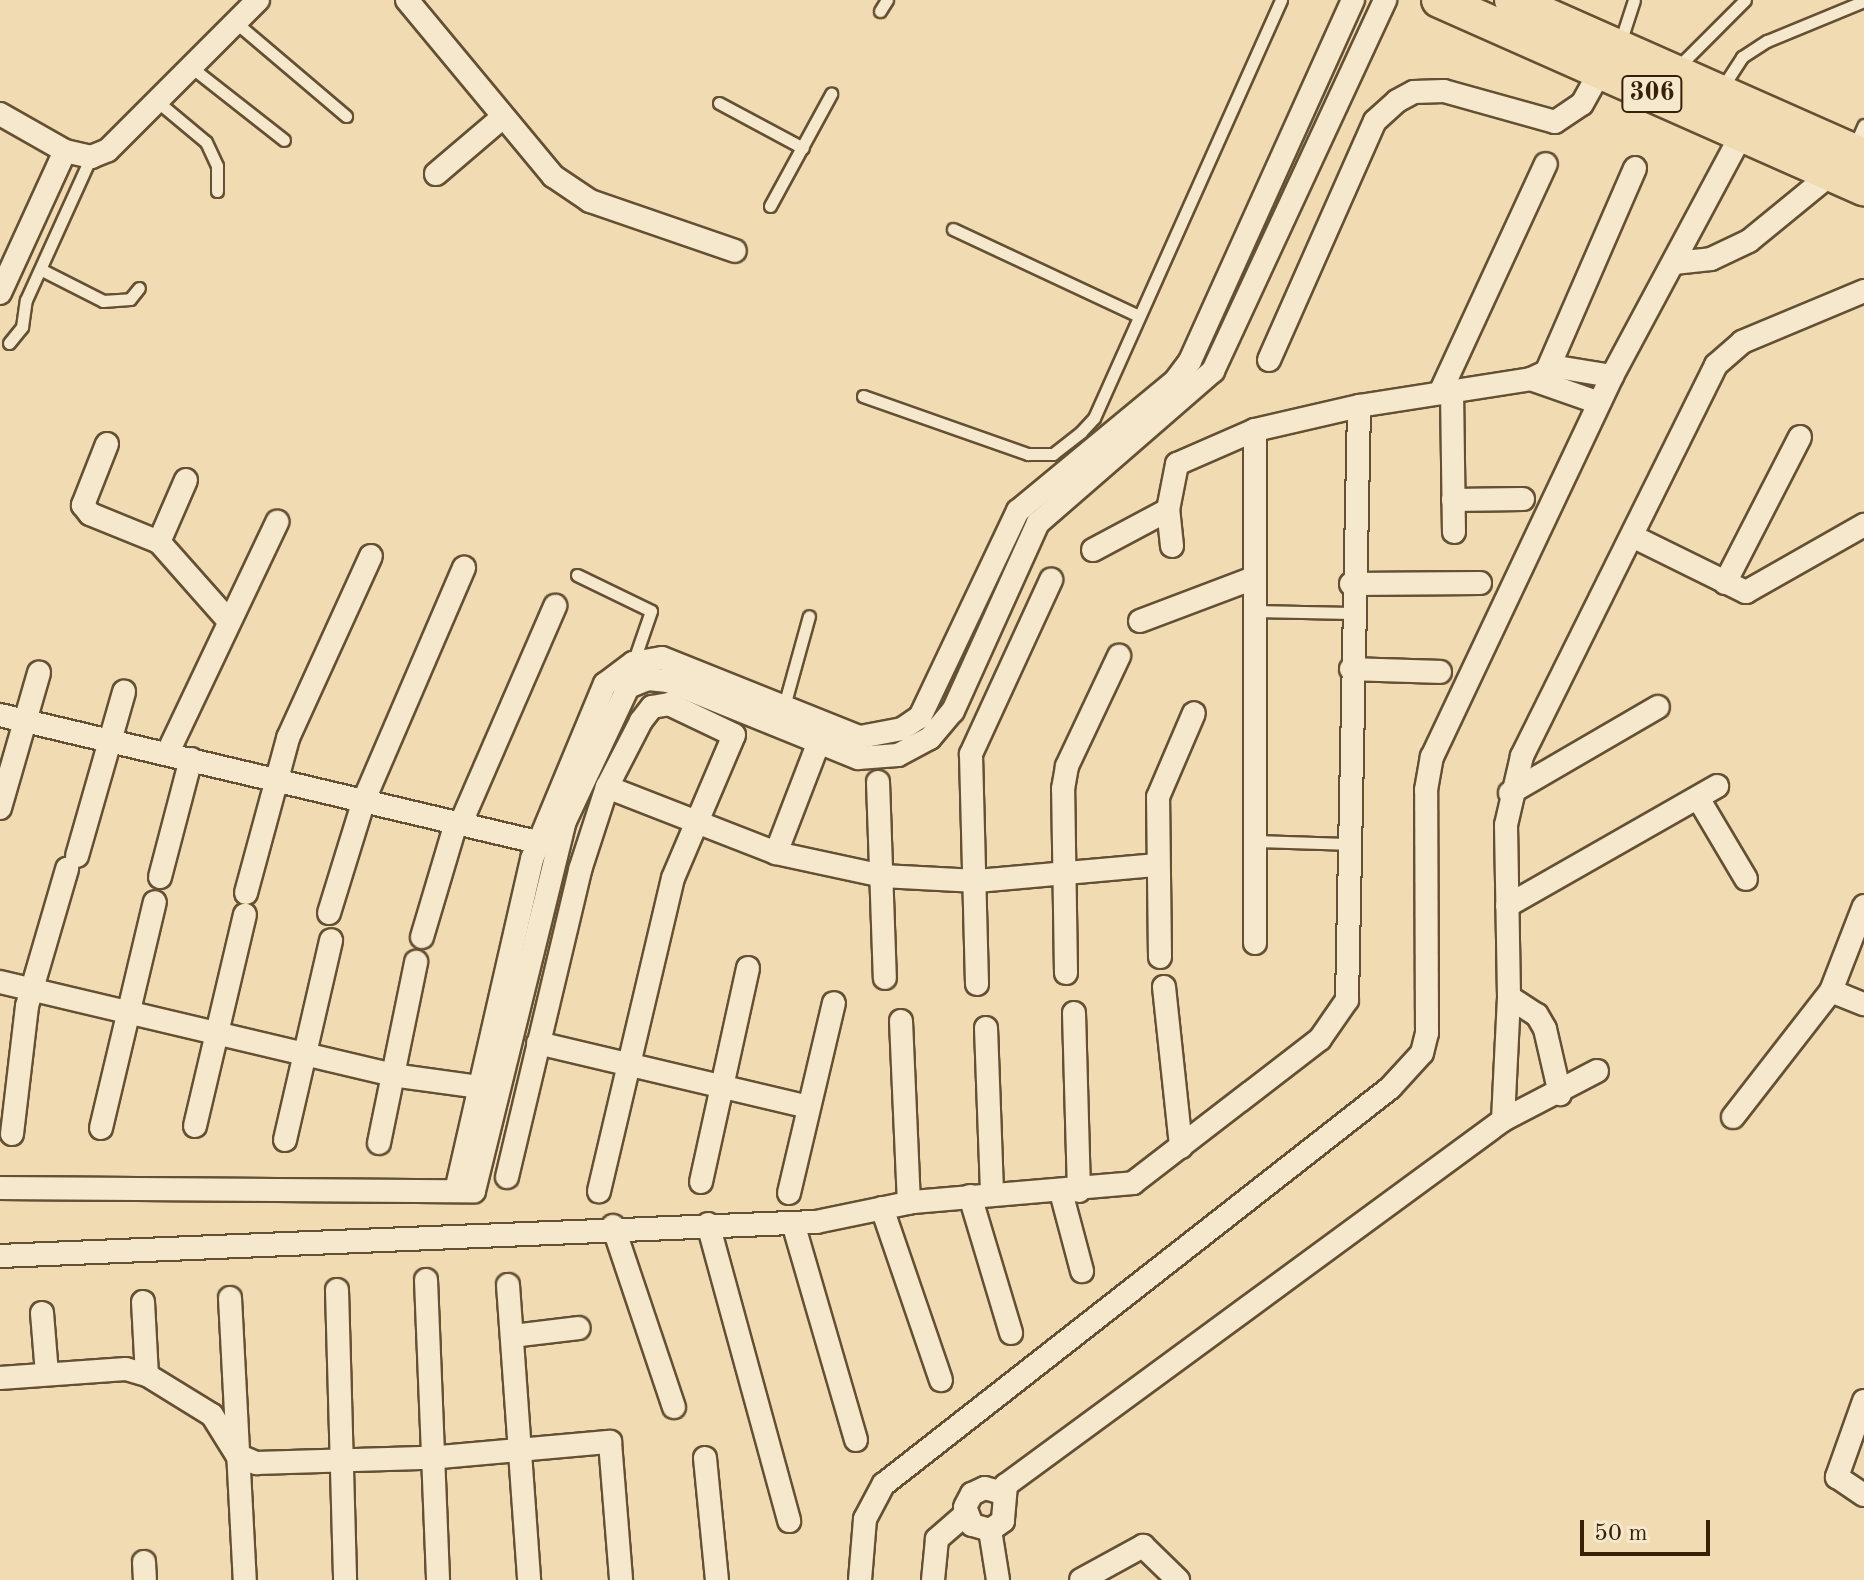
<!DOCTYPE html>
<html>
<head>
<meta charset="utf-8">
<style>
  body { margin:0 }
  #map { position:relative; width:1864px; height:1580px; overflow:hidden; background:#f0dbb2; font-family:"Old Standard TT",serif }
  div>[style] { position:absolute }
  [style*='--x'] { left:calc(var(--x)*1px); top:calc(var(--y)*1px); width:calc(var(--w)*1px); rotate:calc(var(--a)*1deg) }
  .roads { filter:drop-shadow(2px 0 #645032) drop-shadow(-2px 0 #645032) drop-shadow(0 2px #645032) drop-shadow(0 -2px #645032) }
  .lane>* { height:11px; margin:-5.5px; padding:0 5.5px; transform-origin:5.5px; border-radius:5.5px; background:#f5e8cd }
  .street>* { height:22px; margin:-11px; padding:0 11px; transform-origin:11px; border-radius:11px; background:#f5e8cd }
  .primary>* { height:34px; margin:-17px; padding:0 17px; transform-origin:17px; border-radius:17px; background:#f0dbb2 }
  span { translate:-50% -50%; white-space:nowrap; text-align:center; line-height:1.15; -webkit-text-stroke:6px #f5e8cd; paint-order:stroke }
  .shield-label span { padding:2px 6px; background:#f5e8cd; border:2px solid; border-radius:6px; -webkit-text-stroke-width:0 }
  .shield-label { font-size:26px; color:#362107; font-weight:700 }
  .scale { position:absolute; left:1580px; top:1520px; width:130px; height:36px; box-sizing:border-box; border:4px solid #362107; border-top:0; padding-left:10px; font-size:24px; line-height:28px; white-space:nowrap; color:#362107; -webkit-text-stroke:6px #f5e8cd; paint-order:stroke }
</style>
</head>
<body>
<div id="map">
  <div class="roads">
    <div class="lane">
      <div style="--x:880;--y:11;--w:13;--a:-58"></div>
      <div style="--x:234;--y:21;--w:147;--a:40.3"></div>
      <div style="--x:1620;--y:43;--w:45;--a:-72"></div>
      <div style="--x:191;--y:67;--w:118;--a:38.1"></div>
      <div style="--x:1677;--y:68;--w:96;--a:-45"></div>
      <div style="--x:1722;--y:88;--w:37;--a:-57"></div>
      <div style="--x:1742;--y:57;--w:30;--a:-33"></div>
      <div style="--x:1767;--y:41;--w:105;--a:-22.4"></div>
      <div style="--x:158;--y:102;--w:62;--a:39.8"></div>
      <div style="--x:206;--y:142;--w:26;--a:65"></div>
      <div style="--x:217;--y:166;--w:25;--a:90"></div>
      <div style="--x:719;--y:103;--w:95;--a:28.2"></div>
      <div style="--x:1854;--y:147;--w:24;--a:-66"></div>
      <div style="--x:770;--y:206;--w:128;--a:-61.4"></div>
      <div style="--x:953;--y:229;--w:205;--a:25.1"></div>
      <div style="--x:42;--y:270;--w:68;--a:26.9"></div>
      <div style="--x:103;--y:301;--w:27;--a:-4"></div>
      <div style="--x:130;--y:299;--w:14;--a:-51"></div>
      <div style="--x:9;--y:343;--w:21;--a:-51"></div>
      <div style="--x:22;--y:327;--w:27;--a:-82"></div>
      <div style="--x:26;--y:300;--w:157;--a:-65.6"></div>
      <div style="--x:863;--y:396;--w:175;--a:19.4"></div>
      <div style="--x:1028;--y:454;--w:25;--a:0"></div>
      <div style="--x:1053;--y:454;--w:36;--a:-38"></div>
      <div style="--x:1081;--y:432;--w:19;--a:-47"></div>
      <div style="--x:1094;--y:418;--w:458;--a:-65.9"></div>
      <div style="--x:577;--y:575;--w:82;--a:25.9"></div>
      <div style="--x:651;--y:611;--w:55;--a:109.1"></div>
      <div style="--x:1254;--y:611;--w:97;--a:1.2"></div>
      <div style="--x:784;--y:706;--w:93;--a:-74.5"></div>
      <div style="--x:1254;--y:841;--w:94;--a:1.8"></div>
    </div>
    <div class="street">
      <div style="--x:407;--y:0;--w:229;--a:50.3"></div>
      <div style="--x:553;--y:176;--w:45;--a:34"></div>
      <div style="--x:590;--y:201;--w:153;--a:19"></div>
      <div style="--x:0;--y:114;--w:75;--a:29.6"></div>
      <div style="--x:65;--y:151;--w:27;--a:13"></div>
      <div style="--x:91;--y:157;--w:18;--a:-22"></div>
      <div style="--x:108;--y:150;--w:212;--a:-45"></div>
      <div style="--x:436;--y:174;--w:88;--a:-40.4"></div>
      <div style="--x:1674;--y:263;--w:37;--a:-6"></div>
      <div style="--x:1711;--y:259;--w:42;--a:-25.3"></div>
      <div style="--x:1749;--y:241;--w:107;--a:-39.3"></div>
      <div style="--x:0;--y:293;--w:156;--a:-65.4"></div>
      <div style="--x:1269;--y:360;--w:261;--a:-66.1"></div>
      <div style="--x:1375;--y:121;--w:30;--a:-42"></div>
      <div style="--x:1397;--y:101;--w:19;--a:-28"></div>
      <div style="--x:1414;--y:92;--w:30;--a:-2"></div>
      <div style="--x:1444;--y:91;--w:115;--a:15.6"></div>
      <div style="--x:1555;--y:122;--w:32;--a:-34"></div>
      <div style="--x:1582;--y:104;--w:38;--a:-61"></div>
      <div style="--x:1531;--y:379;--w:72;--a:19.4"></div>
      <div style="--x:1543;--y:380;--w:231;--a:-66.5"></div>
      <div style="--x:1452;--y:390;--w:142;--a:89.2"></div>
      <div style="--x:1440;--y:393;--w:252;--a:-65.2"></div>
      <div style="--x:1255;--y:430;--w:513;--a:90"></div>
      <div style="--x:107;--y:444;--w:66;--a:111.5"></div>
      <div style="--x:83;--y:505;--w:11;--a:52"></div>
      <div style="--x:90;--y:514;--w:74;--a:22.1"></div>
      <div style="--x:186;--y:480;--w:68;--a:113.5"></div>
      <div style="--x:159;--y:542;--w:104;--a:48.5"></div>
      <div style="--x:1453;--y:500;--w:70;--a:-0.8"></div>
      <div style="--x:1632;--y:536;--w:127;--a:26.2"></div>
      <div style="--x:1746;--y:592;--w:136;--a:-29.6"></div>
      <div style="--x:1172;--y:546;--w:36;--a:-96"></div>
      <div style="--x:1168;--y:510;--w:47;--a:-78.9"></div>
      <div style="--x:1177;--y:464;--w:85;--a:-23.6"></div>
      <div style="--x:1255;--y:430;--w:107;--a:-13"></div>
      <div style="--x:1093;--y:550;--w:85;--a:-28.1"></div>
      <div style="--x:1725;--y:583;--w:164;--a:-62.8"></div>
      <div style="--x:1351;--y:584;--w:129;--a:-0.4"></div>
      <div style="--x:1140;--y:621;--w:122;--a:-20.7"></div>
      <div style="--x:1351;--y:669;--w:89;--a:1.9"></div>
      <div style="--x:0;--y:715;--w:552;--a:13.31"></div>
      <div style="--x:168;--y:752;--w:255;--a:-64.6"></div>
      <div style="--x:878;--y:782;--w:196;--a:88"></div>
      <div style="--x:607;--y:787;--w:181;--a:21.3"></div>
      <div style="--x:776;--y:853;--w:108;--a:12.2"></div>
      <div style="--x:882;--y:876;--w:95;--a:3"></div>
      <div style="--x:977;--y:881;--w:181;--a:-5.1"></div>
      <div style="--x:1510;--y:793;--w:171;--a:-30.2"></div>
      <div style="--x:1698;--y:798;--w:94;--a:59.3"></div>
      <div style="--x:0;--y:808;--w:141;--a:-73.9"></div>
      <div style="--x:460;--y:825;--w:239;--a:-66.5"></div>
      <div style="--x:776;--y:853;--w:117;--a:-68.9"></div>
      <div style="--x:77;--y:856;--w:171;--a:-74"></div>
      <div style="--x:160;--y:877;--w:122;--a:-75.3"></div>
      <div style="--x:246;--y:893;--w:161;--a:-74.8"></div>
      <div style="--x:288;--y:738;--w:200;--a:-65.5"></div>
      <div style="--x:1507;--y:906;--w:242;--a:-29.7"></div>
      <div style="--x:1864;--y:906;--w:91;--a:111.2"></div>
      <div style="--x:1831;--y:991;--w:35;--a:22"></div>
      <div style="--x:329;--y:913;--w:118;--a:-72.8"></div>
      <div style="--x:364;--y:800;--w:253;--a:-66.7"></div>
      <div style="--x:422;--y:937;--w:119;--a:-73.4"></div>
      <div style="--x:1160;--y:957;--w:160;--a:-90.7"></div>
      <div style="--x:1158;--y:797;--w:91;--a:-66.8"></div>
      <div style="--x:1066;--y:973;--w:184;--a:-90.9"></div>
      <div style="--x:1063;--y:789;--w:23;--a:-80"></div>
      <div style="--x:1067;--y:766;--w:122;--a:-64.7"></div>
      <div style="--x:0;--y:982;--w:403;--a:13.3"></div>
      <div style="--x:392;--y:1075;--w:89;--a:7.8"></div>
      <div style="--x:977;--y:984;--w:230;--a:-91.5"></div>
      <div style="--x:971;--y:754;--w:192;--a:-65.3"></div>
      <div style="--x:1164;--y:987;--w:161;--a:83.9"></div>
      <div style="--x:1509;--y:997;--w:33;--a:33"></div>
      <div style="--x:1537;--y:1015;--w:16;--a:60"></div>
      <div style="--x:1545;--y:1029;--w:67;--a:77"></div>
      <div style="--x:1074;--y:1013;--w:178;--a:88.4"></div>
      <div style="--x:901;--y:1021;--w:182;--a:87.5"></div>
      <div style="--x:986;--y:1028;--w:167;--a:87.9"></div>
      <div style="--x:538;--y:1043;--w:278;--a:13.3"></div>
      <div style="--x:1733;--y:1117;--w:160;--a:-52.1"></div>
      <div style="--x:1503;--y:1120;--w:106;--a:-27.5"></div>
      <div style="--x:195;--y:1126;--w:217;--a:-76.7"></div>
      <div style="--x:101;--y:1128;--w:232;--a:-76.6"></div>
      <div style="--x:12;--y:1134;--w:129;--a:-83.3"></div>
      <div style="--x:27;--y:1006;--w:143;--a:-73.7"></div>
      <div style="--x:285;--y:1140;--w:205;--a:-77"></div>
      <div style="--x:379;--y:1143;--w:185;--a:-78.4"></div>
      <div style="--x:507;--y:1177;--w:316;--a:-76.6"></div>
      <div style="--x:580;--y:870;--w:87;--a:-72"></div>
      <div style="--x:607;--y:787;--w:74;--a:-62.7"></div>
      <div style="--x:641;--y:721;--w:18;--a:-52"></div>
      <div style="--x:652;--y:707;--w:17;--a:-10"></div>
      <div style="--x:669;--y:704;--w:72;--a:25.5"></div>
      <div style="--x:734;--y:735;--w:155;--a:113.1"></div>
      <div style="--x:673;--y:878;--w:322;--a:103.3"></div>
      <div style="--x:701;--y:1182;--w:219;--a:-77.6"></div>
      <div style="--x:0;--y:1188;--w:474;--a:0.4"></div>
      <div style="--x:474;--y:1191;--w:381;--a:-76.2"></div>
      <div style="--x:565;--y:821;--w:148;--a:-64.8"></div>
      <div style="--x:628;--y:687;--w:22;--a:-22"></div>
      <div style="--x:648;--y:679;--w:20;--a:6"></div>
      <div style="--x:668;--y:681;--w:205;--a:22.1"></div>
      <div style="--x:858;--y:758;--w:40;--a:-4.3"></div>
      <div style="--x:898;--y:755;--w:36;--a:-28"></div>
      <div style="--x:930;--y:738;--w:35;--a:-50"></div>
      <div style="--x:953;--y:711;--w:206;--a:-65.7"></div>
      <div style="--x:1038;--y:523;--w:232;--a:-41"></div>
      <div style="--x:1213;--y:371;--w:409;--a:-65.1"></div>
      <div style="--x:456;--y:1191;--w:341;--a:-77.1"></div>
      <div style="--x:532;--y:859;--w:190;--a:-67.4"></div>
      <div style="--x:605;--y:684;--w:35;--a:-37"></div>
      <div style="--x:633;--y:663;--w:29;--a:-10"></div>
      <div style="--x:662;--y:658;--w:213;--a:21.8"></div>
      <div style="--x:860;--y:737;--w:43;--a:-10.8"></div>
      <div style="--x:902;--y:729;--w:22;--a:-34"></div>
      <div style="--x:920;--y:717;--w:228;--a:-64.6"></div>
      <div style="--x:1018;--y:511;--w:204;--a:-39.6"></div>
      <div style="--x:1175;--y:381;--w:25;--a:-53"></div>
      <div style="--x:1190;--y:361;--w:396;--a:-65.7"></div>
      <div style="--x:1061;--y:1192;--w:82;--a:75.1"></div>
      <div style="--x:789;--y:1193;--w:195;--a:-76.7"></div>
      <div style="--x:970;--y:1196;--w:143;--a:73.3"></div>
      <div style="--x:882;--y:1208;--w:182;--a:71.1"></div>
      <div style="--x:793;--y:1223;--w:226;--a:73.8"></div>
      <div style="--x:708;--y:1224;--w:308;--a:74.7"></div>
      <div style="--x:613;--y:1226;--w:191;--a:71.4"></div>
      <div style="--x:0;--y:1256;--w:817;--a:-2.39"></div>
      <div style="--x:816;--y:1222;--w:99;--a:-11.7"></div>
      <div style="--x:913;--y:1202;--w:221;--a:-4.9"></div>
      <div style="--x:1133;--y:1183;--w:236;--a:-37.6"></div>
      <div style="--x:1320;--y:1039;--w:47;--a:-55.3"></div>
      <div style="--x:1347;--y:1000;--w:594;--a:-88.84"></div>
      <div style="--x:1359;--y:406;--w:174;--a:-8.9"></div>
      <div style="--x:1531;--y:379;--w:29;--a:-25"></div>
      <div style="--x:1557;--y:367;--w:56;--a:9.3"></div>
      <div style="--x:426;--y:1280;--w:300;--a:87.7"></div>
      <div style="--x:508;--y:1285;--w:296;--a:85.9"></div>
      <div style="--x:337;--y:1290;--w:290;--a:88.4"></div>
      <div style="--x:230;--y:1298;--w:282;--a:87"></div>
      <div style="--x:143;--y:1302;--w:73;--a:86.9"></div>
      <div style="--x:42;--y:1313;--w:61;--a:85.3"></div>
      <div style="--x:512;--y:1336;--w:67;--a:-6.8"></div>
      <div style="--x:0;--y:1378;--w:126;--a:-4.1"></div>
      <div style="--x:126;--y:1369;--w:22;--a:16"></div>
      <div style="--x:147;--y:1375;--w:76;--a:31.6"></div>
      <div style="--x:212;--y:1415;--w:47;--a:58"></div>
      <div style="--x:237;--y:1455;--w:21;--a:23"></div>
      <div style="--x:256;--y:1463;--w:173;--a:-1.7"></div>
      <div style="--x:429;--y:1458;--w:182;--a:-5.1"></div>
      <div style="--x:610;--y:1442;--w:138;--a:85.4"></div>
      <div style="--x:1864;--y:1401;--w:81;--a:109.6"></div>
      <div style="--x:1837;--y:1477;--w:32;--a:34"></div>
      <div style="--x:705;--y:1458;--w:123;--a:84.4"></div>
      <div style="--x:1006;--y:1485;--w:617;--a:-36.29"></div>
      <div style="--x:1503;--y:1120;--w:123;--a:-87.2"></div>
      <div style="--x:1509;--y:997;--w:172;--a:-91"></div>
      <div style="--x:1506;--y:825;--w:71;--a:-76.9"></div>
      <div style="--x:1522;--y:756;--w:436;--a:-63.6"></div>
      <div style="--x:1716;--y:365;--w:35;--a:-41"></div>
      <div style="--x:1742;--y:342;--w:132;--a:-22.7"></div>
      <div style="--x:1006;--y:1485;--w:36;--a:95"></div>
      <div style="--x:1003;--y:1521;--w:16;--a:145"></div>
      <div style="--x:990;--y:1530;--w:19;--a:-164"></div>
      <div style="--x:972;--y:1525;--w:19;--a:-111"></div>
      <div style="--x:965;--y:1507;--w:15;--a:-62"></div>
      <div style="--x:972;--y:1494;--w:14;--a:-25"></div>
      <div style="--x:985;--y:1488;--w:15;--a:16"></div>
      <div style="--x:999;--y:1492;--w:10;--a:-45"></div>
      <div style="--x:990;--y:1530;--w:51;--a:80.9"></div>
      <div style="--x:144;--y:1562;--w:18;--a:87"></div>
      <div style="--x:860;--y:1580;--w:61;--a:-85.3"></div>
      <div style="--x:865;--y:1519;--w:40;--a:-62"></div>
      <div style="--x:884;--y:1484;--w:643;--a:-38.05"></div>
      <div style="--x:1390;--y:1088;--w:47;--a:-47.6"></div>
      <div style="--x:1422;--y:1053;--w:21;--a:-76"></div>
      <div style="--x:1427;--y:1033;--w:243;--a:-90.2"></div>
      <div style="--x:1426;--y:790;--w:34;--a:-80"></div>
      <div style="--x:1432;--y:757;--w:421;--a:-64.7"></div>
      <div style="--x:1612;--y:376;--w:275;--a:-61.8"></div>
      <div style="--x:933;--y:1580;--w:41;--a:-84.4"></div>
      <div style="--x:937;--y:1539;--w:38;--a:-41"></div>
      <div style="--x:1081;--y:1580;--w:71;--a:-28.7"></div>
      <div style="--x:1143;--y:1546;--w:49;--a:44.2"></div>
    </div>
    <div class="primary">
      <div style="--x:1439;--y:0;--w:465;--a:23.9"></div>
      <div style="--x:1512;--y:0;--w:385;--a:23.9"></div>
    </div>
  </div>
  <div class="shield-label">
    <span style="left:1652px;top:94px">306</span>
  </div>
  <div class="scale">50 m</div>
</div>
</body>
</html>
